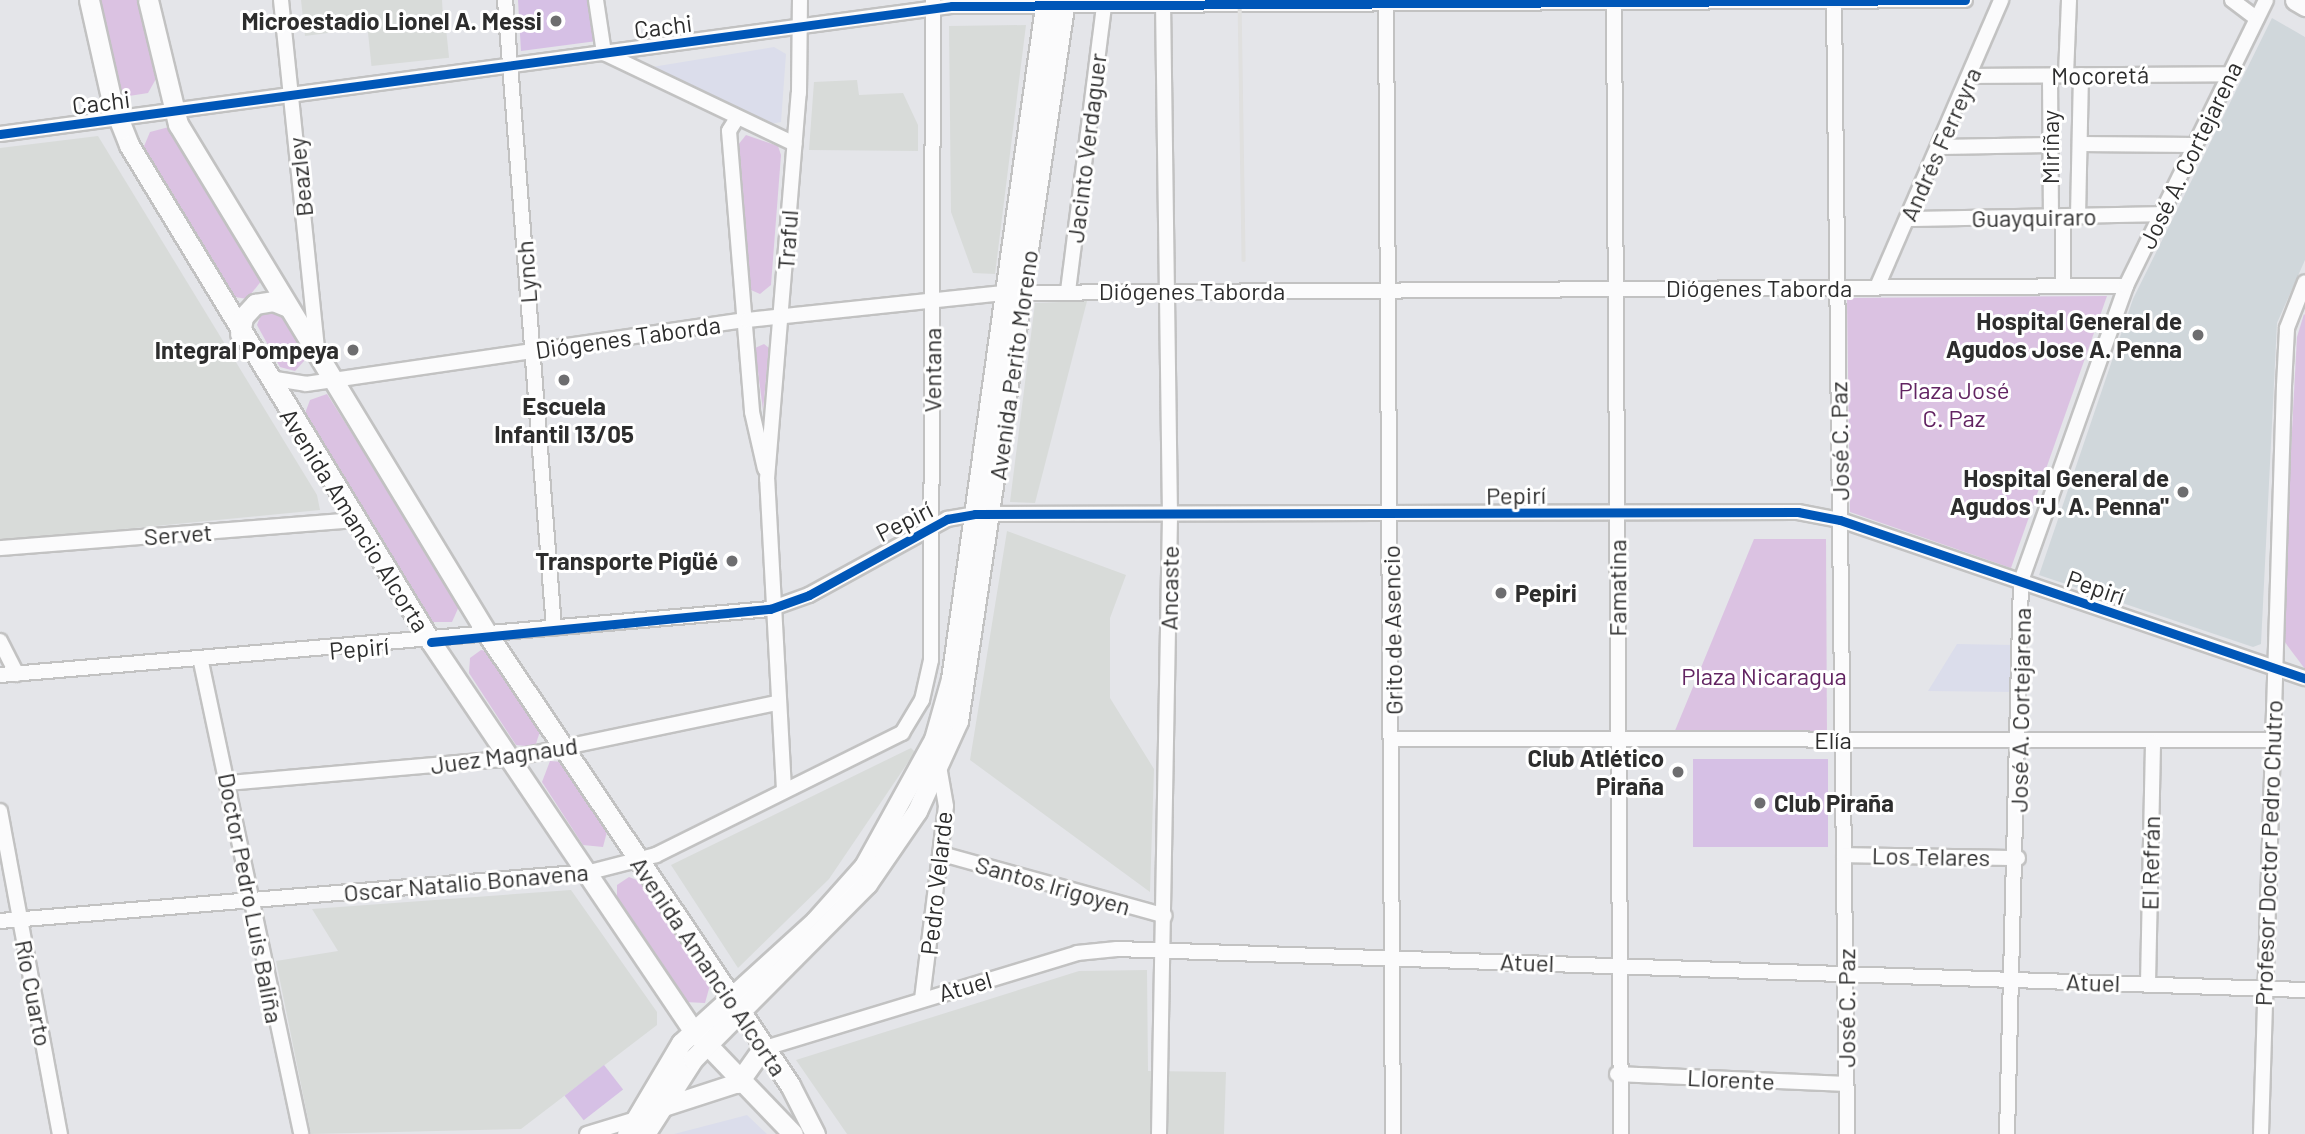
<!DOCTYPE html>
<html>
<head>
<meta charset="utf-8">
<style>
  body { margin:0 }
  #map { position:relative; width:2305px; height:1134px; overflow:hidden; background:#e4e5e9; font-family:Barlow,sans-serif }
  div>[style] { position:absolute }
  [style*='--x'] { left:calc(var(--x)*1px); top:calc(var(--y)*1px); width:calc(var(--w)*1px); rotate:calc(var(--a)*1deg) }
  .industrial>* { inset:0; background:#d8dbd9; transform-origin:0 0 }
  .education>* { inset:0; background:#dbddeb }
  .medical>* { inset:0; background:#d0d7db }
  .green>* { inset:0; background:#dbc2e2 }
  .pitch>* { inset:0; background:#d6c0e5; transform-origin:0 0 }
  .roads { filter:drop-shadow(2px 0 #c2c2c2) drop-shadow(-2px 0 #c2c2c2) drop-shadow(0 2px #c2c2c2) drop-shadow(0 -2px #c2c2c2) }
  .minor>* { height:14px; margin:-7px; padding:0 7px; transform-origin:7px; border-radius:7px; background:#fbfbfc }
  .tertiary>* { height:18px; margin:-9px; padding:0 9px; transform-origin:9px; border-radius:9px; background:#fbfbfc }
  .secondary>* { height:19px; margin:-9.5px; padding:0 9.5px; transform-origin:9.5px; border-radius:9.5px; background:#fbfbfc }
  .rail>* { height:3.5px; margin:-1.75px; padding:0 1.75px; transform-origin:1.75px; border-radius:1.75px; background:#e0e0df }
  .cycleway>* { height:9px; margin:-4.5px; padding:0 4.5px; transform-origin:4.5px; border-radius:4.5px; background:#0057b8 }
  .dots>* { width:19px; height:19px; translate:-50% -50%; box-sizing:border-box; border:4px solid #fff; border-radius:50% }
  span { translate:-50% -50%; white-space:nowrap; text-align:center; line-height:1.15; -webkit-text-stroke:6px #fff; paint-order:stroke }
  .poi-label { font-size:24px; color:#2d2d2d; font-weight:700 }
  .right { translate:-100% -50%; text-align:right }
  .left { translate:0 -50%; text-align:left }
  .street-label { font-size:24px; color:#2d2d2d }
  .park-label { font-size:24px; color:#622462 }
</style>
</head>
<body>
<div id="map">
  <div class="industrial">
    <div style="clip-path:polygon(301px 0,442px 0,443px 18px,305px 36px)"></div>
    <div style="left:445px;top:19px;width:39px;height:78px;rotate:84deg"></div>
    <div style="clip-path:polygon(1026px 25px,995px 274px,973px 273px,951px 212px,949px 26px)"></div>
    <div style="clip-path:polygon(857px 80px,859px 95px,903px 93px,918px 125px,918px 151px,809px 150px,814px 82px)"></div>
    <div style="clip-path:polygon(98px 136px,317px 495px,320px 510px,0 541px,0 148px)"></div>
    <div style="clip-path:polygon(1087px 301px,1035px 503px,1010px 502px,1035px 303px)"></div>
    <div style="clip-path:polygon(1007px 531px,1126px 575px,1110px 618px,1110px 698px,1154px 769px,1150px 892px,970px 760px)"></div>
    <div style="clip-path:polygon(911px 748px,915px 752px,829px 879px,738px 968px,671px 865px)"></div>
    <div style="clip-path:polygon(571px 890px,657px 1012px,657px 1025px,521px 1129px,311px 1134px,276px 961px,338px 951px,312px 909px)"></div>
    <div style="clip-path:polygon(1147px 970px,1148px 1071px,1226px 1072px,1224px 1134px,847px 1134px,796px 1060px,1079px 971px)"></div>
  </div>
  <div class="education">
    <div style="clip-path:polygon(774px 47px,786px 54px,781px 122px,770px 124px,652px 67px)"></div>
    <div style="clip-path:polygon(1957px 644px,2015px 645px,2014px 692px,1928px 691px)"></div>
    <div style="clip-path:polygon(747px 1115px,767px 1134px,674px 1134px,732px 1119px)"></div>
  </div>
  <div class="medical">
    <div style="clip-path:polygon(2272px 18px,2305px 37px,2305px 260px,2277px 323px,2261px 644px,2253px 647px,2039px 575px,2133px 299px)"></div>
  </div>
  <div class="green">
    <div style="clip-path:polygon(97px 0,140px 0,157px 77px,148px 93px,129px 96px,118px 87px)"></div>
    <div style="clip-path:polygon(169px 127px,262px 280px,247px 299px,229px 296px,142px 151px,150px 132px)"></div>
    <div style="clip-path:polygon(746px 135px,778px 146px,781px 155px,771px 285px,760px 294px,751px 290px,747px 262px,738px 145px)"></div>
    <div style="clip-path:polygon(2107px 296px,2011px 568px,1850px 512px,1847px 298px)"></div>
    <div style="clip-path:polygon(280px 310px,305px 350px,305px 360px,295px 371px,280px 367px,257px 325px,262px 312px)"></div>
    <div style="clip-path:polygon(2304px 314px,2305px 315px,2305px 669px,2281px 637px,2297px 337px)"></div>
    <div style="clip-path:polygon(764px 344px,769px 348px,763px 410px,755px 348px)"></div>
    <div style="clip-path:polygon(327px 394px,460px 604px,452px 622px,428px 622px,304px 416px,310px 400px)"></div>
    <div style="clip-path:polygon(1754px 539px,1826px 539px,1827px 741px,1674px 733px)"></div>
    <div style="clip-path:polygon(481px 650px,491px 652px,541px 728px,535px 747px,516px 745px,469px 673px,470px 658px)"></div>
    <div style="clip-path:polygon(550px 761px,564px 762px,608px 828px,603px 847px,583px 845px,542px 782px)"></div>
    <div style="clip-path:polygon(629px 877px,642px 882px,710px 985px,705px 1003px,685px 1002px,617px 899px,617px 885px)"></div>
  </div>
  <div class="pitch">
    <div style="clip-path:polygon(518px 0,591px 0,597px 41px,521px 51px)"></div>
    <div style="left:1693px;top:759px;width:135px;height:88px"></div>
    <div style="left:604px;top:1065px;width:31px;height:50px;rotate:52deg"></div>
  </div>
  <div class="roads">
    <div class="minor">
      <div style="--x:281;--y:0;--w:352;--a:84.1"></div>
      <div style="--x:505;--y:0;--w:630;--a:85.54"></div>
      <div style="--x:596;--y:0;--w:54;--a:81.4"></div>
      <div style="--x:1386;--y:0;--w:1134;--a:89.65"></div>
      <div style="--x:1614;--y:0;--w:1134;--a:89.65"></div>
      <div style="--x:1834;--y:0;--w:1134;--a:89.34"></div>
      <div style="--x:2232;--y:0;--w:31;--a:37"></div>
      <div style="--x:606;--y:54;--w:209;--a:25.5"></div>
      <div style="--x:2066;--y:75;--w:75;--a:-87.7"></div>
      <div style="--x:1971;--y:76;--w:259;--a:-0.4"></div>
      <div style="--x:2050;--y:76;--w:142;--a:89.6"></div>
      <div style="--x:737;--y:118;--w:15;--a:122"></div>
      <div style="--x:729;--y:131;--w:282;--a:85.3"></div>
      <div style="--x:752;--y:412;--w:58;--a:77.2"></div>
      <div style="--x:0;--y:134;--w:961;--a:-7.66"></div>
      <div style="--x:952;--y:6;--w:1013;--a:-0.34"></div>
      <div style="--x:2080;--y:144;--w:115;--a:0.5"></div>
      <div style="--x:1941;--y:147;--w:109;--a:-1.1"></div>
      <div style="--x:2078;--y:217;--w:142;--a:-88.8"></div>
      <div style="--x:1908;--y:219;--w:253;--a:-1.1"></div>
      <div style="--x:2063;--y:285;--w:67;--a:-90"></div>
      <div style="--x:1877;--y:287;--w:313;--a:-66.6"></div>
      <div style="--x:1068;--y:291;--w:288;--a:-82.8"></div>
      <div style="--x:269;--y:378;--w:37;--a:9"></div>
      <div style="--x:306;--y:384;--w:446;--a:-8.3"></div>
      <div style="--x:747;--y:320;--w:258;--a:-6"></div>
      <div style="--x:1004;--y:293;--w:1122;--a:-0.36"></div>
      <div style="--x:0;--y:548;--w:356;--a:-4.5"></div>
      <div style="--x:0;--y:641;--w:37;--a:63"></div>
      <div style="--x:201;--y:662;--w:482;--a:78"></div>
      <div style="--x:0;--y:675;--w:773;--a:-4.9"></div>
      <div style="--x:770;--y:609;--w:41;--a:-19.7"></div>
      <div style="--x:809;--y:595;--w:158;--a:-28.8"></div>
      <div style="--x:947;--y:519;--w:28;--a:-10"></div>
      <div style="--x:975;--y:514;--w:823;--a:-0.14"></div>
      <div style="--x:1798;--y:512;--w:43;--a:10.8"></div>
      <div style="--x:1840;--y:520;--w:491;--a:18.8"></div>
      <div style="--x:1393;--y:739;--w:880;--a:0.07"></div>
      <div style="--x:228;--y:783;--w:286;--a:-5"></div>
      <div style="--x:513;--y:758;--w:270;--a:-11.8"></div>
      <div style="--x:784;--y:790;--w:311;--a:-93.1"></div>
      <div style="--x:767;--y:479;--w:387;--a:-85.3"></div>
      <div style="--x:799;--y:93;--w:93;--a:-89.4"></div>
      <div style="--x:0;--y:811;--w:329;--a:79.5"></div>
      <div style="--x:942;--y:854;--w:231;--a:15.5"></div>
      <div style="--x:1844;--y:855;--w:174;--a:1"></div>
      <div style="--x:0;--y:921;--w:592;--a:-4.75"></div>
      <div style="--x:590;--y:872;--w:68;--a:-14.4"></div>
      <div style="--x:656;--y:855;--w:275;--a:-26.4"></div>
      <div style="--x:902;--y:733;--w:39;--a:-59"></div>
      <div style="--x:922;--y:700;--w:41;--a:-77.3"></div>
      <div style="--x:931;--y:660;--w:660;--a:-89.83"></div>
      <div style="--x:2148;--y:983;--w:241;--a:-88.8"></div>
      <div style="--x:922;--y:999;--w:194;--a:-82.9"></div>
      <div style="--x:946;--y:806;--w:41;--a:-99.9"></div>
      <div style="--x:762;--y:1049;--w:329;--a:-16.9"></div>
      <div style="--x:1077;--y:953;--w:40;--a:-5.7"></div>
      <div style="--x:1117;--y:949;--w:1189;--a:1.98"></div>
      <div style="--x:1617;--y:1074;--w:229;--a:2.5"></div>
      <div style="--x:587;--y:1134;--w:54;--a:-17.1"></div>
      <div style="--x:1159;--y:1134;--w:618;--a:-88.98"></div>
      <div style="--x:1170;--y:516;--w:516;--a:-90.78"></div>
      <div style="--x:2007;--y:1134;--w:553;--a:-88.55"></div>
      <div style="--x:2021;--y:581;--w:313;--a:-70.4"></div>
      <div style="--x:2126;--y:286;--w:318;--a:-63.9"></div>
      <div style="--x:2261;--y:1134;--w:748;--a:-88.24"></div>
      <div style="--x:2284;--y:386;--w:58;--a:-87"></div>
      <div style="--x:2287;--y:328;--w:49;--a:-68.6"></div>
    </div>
    <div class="tertiary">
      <div style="--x:655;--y:1110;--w:87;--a:-18"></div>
    </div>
    <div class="secondary">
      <div style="--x:89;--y:0;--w:105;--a:77.3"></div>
      <div style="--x:112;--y:102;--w:46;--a:68.4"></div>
      <div style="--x:129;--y:145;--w:582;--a:58.72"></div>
      <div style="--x:431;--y:642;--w:468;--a:56"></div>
      <div style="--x:693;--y:1030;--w:144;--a:46.1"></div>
      <div style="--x:148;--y:0;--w:128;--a:76.4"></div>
      <div style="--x:178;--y:124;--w:598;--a:58.76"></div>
      <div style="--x:488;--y:635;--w:542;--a:56.13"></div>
      <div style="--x:790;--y:1085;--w:55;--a:63"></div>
      <div style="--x:2295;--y:0;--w:12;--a:31"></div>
      <div style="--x:240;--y:334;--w:17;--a:-80"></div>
      <div style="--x:243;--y:317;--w:18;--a:-47"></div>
      <div style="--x:255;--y:304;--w:18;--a:-9"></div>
      <div style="--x:273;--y:301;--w:16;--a:22"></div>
      <div style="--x:738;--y:1083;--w:42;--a:-54.8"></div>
      <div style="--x:627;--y:1134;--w:106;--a:-59.3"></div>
      <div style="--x:681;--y:1043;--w:181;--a:-42.3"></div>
      <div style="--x:815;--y:921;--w:74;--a:-48.3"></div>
      <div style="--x:864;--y:866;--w:145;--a:-61.1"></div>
      <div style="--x:934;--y:739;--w:62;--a:-74.2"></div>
      <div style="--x:951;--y:679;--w:686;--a:-82.04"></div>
      <div style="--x:645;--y:1134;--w:89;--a:-57.4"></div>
      <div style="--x:693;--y:1059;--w:247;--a:-45.2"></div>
      <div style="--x:867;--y:884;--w:88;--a:-55.6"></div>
      <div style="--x:917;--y:811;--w:99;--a:-65.5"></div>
      <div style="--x:958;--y:721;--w:729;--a:-81.56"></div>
    </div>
  </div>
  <div class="rail">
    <div style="--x:1240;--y:0;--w:260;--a:89.1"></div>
  </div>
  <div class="cycleway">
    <div style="--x:0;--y:134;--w:961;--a:-7.66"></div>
    <div style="--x:952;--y:6;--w:1013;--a:-0.34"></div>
    <div style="--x:431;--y:642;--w:341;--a:-5.6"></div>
    <div style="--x:770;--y:609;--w:41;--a:-19.7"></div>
    <div style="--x:809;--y:595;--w:158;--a:-28.8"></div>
    <div style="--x:947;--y:519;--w:28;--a:-10"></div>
    <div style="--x:975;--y:514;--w:823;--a:-0.14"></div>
    <div style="--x:1798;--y:512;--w:43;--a:10.8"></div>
    <div style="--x:1840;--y:520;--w:491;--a:18.8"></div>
  </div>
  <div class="dots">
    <div style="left:556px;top:21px;background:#6d6d6f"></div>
    <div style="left:2198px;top:335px;background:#6d6d6f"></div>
    <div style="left:353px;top:350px;background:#6d6d6f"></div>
    <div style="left:564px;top:380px;background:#6d6d6f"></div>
    <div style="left:2183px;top:492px;background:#6d6d6f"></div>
    <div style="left:732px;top:561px;background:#6d6d6f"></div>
    <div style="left:1501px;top:593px;background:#6d6d6f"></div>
    <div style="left:1678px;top:772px;background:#6d6d6f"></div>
    <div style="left:1760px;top:803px;background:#6d6d6f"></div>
  </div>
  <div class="poi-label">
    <span class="right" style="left:542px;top:21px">Microestadio Lionel A. Messi</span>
    <span class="right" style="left:2182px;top:335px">Hospital General de<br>Agudos Jose A. Penna</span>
    <span class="right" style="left:339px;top:350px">Integral Pompeya</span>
    <span style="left:564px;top:420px">Escuela<br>Infantil 13/05</span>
    <span class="right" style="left:2169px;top:492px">Hospital General de<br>Agudos "J. A. Penna"</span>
    <span class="right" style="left:718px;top:561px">Transporte Pigüé</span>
    <span class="left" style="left:1515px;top:593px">Pepiri</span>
    <span class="right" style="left:1664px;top:772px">Club Atlético<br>Piraña</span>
    <span class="left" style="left:1774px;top:803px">Club Piraña</span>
  </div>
  <div class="street-label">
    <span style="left:663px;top:26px;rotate:-7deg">Cachi</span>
    <span style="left:2100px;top:75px;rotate:-1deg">Mocoretá</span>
    <span style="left:101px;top:102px;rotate:-7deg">Cachi</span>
    <span style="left:1940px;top:144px;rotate:-66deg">Andrés Ferreyra</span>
    <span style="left:2050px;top:147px;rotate:-90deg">Miriñay</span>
    <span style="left:1086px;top:148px;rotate:-83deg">Jacinto Verdaguer</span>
    <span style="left:2190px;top:155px;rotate:-64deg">José A. Cortejarena</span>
    <span style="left:300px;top:177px;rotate:-96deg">Beazley</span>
    <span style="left:2034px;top:217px;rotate:-1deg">Guayquiraro</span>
    <span style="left:787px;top:240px;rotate:-86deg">Traful</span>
    <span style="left:526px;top:272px;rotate:-94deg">Lynch</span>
    <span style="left:1759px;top:288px">Diógenes Taborda</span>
    <span style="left:1192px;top:291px">Diógenes Taborda</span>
    <span style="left:628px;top:337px;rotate:-8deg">Diógenes Taborda</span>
    <span style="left:1013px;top:365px;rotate:-82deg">Avenida Perito Moreno</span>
    <span style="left:932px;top:370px;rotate:-90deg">Ventana</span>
    <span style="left:1839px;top:441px;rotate:-91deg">José C. Paz</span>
    <span style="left:1516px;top:495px;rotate:-1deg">Pepirí</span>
    <span style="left:355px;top:520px;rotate:58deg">Avenida Amancio Alcorta</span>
    <span style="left:904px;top:521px;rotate:-27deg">Pepirí</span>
    <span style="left:178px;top:534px;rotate:-4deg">Servet</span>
    <span style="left:2096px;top:587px;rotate:19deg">Pepirí</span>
    <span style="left:1169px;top:588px;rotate:-89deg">Ancaste</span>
    <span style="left:1617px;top:588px;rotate:-90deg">Famatina</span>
    <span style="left:1392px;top:630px;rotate:-91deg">Grito de Asencio</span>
    <span style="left:359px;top:648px;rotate:-5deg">Pepirí</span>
    <span style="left:2020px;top:710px;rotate:-89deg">José A. Cortejarena</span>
    <span style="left:1833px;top:740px">Elía</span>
    <span style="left:504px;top:755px;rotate:-8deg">Juez Magnaud</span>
    <span style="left:2268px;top:853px;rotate:-88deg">Profesor Doctor Pedro Chutro</span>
    <span style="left:1931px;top:856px;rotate:1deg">Los Telares</span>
    <span style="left:2150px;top:863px;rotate:-89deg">El Refrán</span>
    <span style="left:466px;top:882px;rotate:-5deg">Oscar Natalio Bonavena</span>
    <span style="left:936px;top:883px;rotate:-84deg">Pedro Velarde</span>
    <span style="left:1053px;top:885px;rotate:16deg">Santos Irigoyen</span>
    <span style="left:251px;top:898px;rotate:79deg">Doctor Pedro Luis Baliña</span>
    <span style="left:1527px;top:962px;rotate:2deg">Atuel</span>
    <span style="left:709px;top:966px;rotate:56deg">Avenida Amancio Alcorta</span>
    <span style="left:2093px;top:982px;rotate:2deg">Atuel</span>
    <span style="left:965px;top:986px;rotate:-16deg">Atuel</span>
    <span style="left:34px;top:993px;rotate:79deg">Río Cuarto</span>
    <span style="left:1846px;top:1008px;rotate:-90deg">José C. Paz</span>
    <span style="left:1731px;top:1079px;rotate:3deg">Llorente</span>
  </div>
  <div class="park-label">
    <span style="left:1954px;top:404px">Plaza José<br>C. Paz</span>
    <span style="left:1764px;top:676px">Plaza Nicaragua</span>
  </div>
</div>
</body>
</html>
